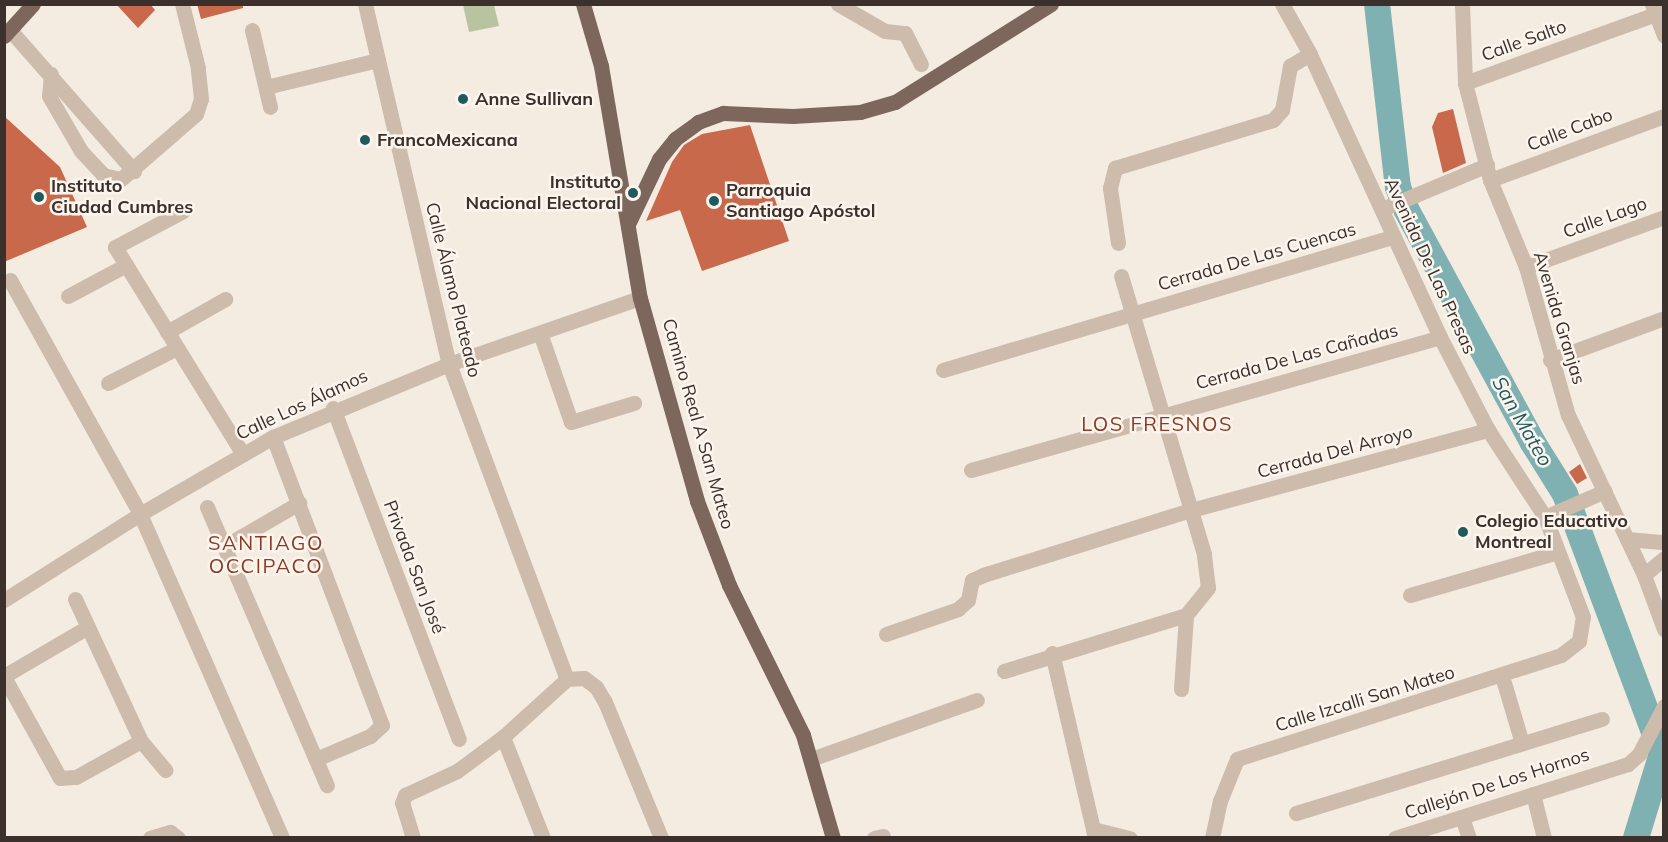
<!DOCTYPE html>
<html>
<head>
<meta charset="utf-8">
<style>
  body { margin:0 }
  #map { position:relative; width:1668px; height:842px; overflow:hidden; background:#f4ebe1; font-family:Mulish,sans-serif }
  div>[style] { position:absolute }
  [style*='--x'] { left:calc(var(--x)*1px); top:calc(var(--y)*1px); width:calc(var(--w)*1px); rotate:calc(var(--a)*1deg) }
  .green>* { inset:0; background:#b8c4a0 }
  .river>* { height:26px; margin:-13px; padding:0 13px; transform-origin:13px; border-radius:13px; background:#7fb0b2 }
  .building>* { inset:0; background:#c8694b }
  .minor>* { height:15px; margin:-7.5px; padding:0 7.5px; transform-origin:7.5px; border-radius:7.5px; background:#cdbbac }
  .major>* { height:15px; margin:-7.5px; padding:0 7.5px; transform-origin:7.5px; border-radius:7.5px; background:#7d675c }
  .dots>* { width:16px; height:16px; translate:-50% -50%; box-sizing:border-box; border:3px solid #fbf5ee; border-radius:50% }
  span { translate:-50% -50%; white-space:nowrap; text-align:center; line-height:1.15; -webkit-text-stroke:5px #fbf5ee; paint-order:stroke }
  .street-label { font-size:18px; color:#3b302b }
  .poi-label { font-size:18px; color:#3b302b; font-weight:700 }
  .left { translate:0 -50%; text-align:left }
  .right { translate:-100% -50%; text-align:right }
  .water-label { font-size:20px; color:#1f5a5e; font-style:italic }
  .neighbourhood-label { font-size:20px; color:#8c3b22; letter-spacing:1.5px }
  .frame { position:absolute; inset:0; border:6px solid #3b302b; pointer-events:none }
</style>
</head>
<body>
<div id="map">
  <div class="green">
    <div style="clip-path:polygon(463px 5px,494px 5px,499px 26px,469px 32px)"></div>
  </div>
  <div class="river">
    <div style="--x:1377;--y:4;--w:184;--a:83.5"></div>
    <div style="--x:1398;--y:187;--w:23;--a:70"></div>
    <div style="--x:1406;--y:209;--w:266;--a:61.5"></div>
    <div style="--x:1533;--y:443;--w:60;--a:57.9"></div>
    <div style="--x:1565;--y:494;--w:277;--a:69.5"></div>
    <div style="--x:1662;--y:753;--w:89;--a:107"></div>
  </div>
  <div class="building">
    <div style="clip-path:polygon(116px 4px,150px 4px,155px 10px,138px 28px)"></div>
    <div style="clip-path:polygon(197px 4px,243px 4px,243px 8px,201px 19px)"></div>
    <div style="clip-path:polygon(1453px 109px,1466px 163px,1443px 173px,1432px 127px,1438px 113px)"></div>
    <div style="clip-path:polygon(4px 116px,60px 167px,87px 227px,4px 262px)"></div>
    <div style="clip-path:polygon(750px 125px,789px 241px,702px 271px,680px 210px,646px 221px,672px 162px,684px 145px,702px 134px)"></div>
    <div style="clip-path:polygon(1580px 464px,1587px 478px,1577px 484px,1569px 472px)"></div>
  </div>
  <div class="minor">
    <div style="--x:365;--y:4;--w:370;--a:76.9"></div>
    <div style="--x:449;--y:364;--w:336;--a:69.5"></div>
    <div style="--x:838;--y:4;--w:54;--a:29.9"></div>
    <div style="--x:885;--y:31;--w:20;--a:6"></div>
    <div style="--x:905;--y:33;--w:35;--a:63"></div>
    <div style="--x:1462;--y:4;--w:79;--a:87.8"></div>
    <div style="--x:1465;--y:83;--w:100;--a:75.5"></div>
    <div style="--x:1490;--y:180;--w:94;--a:67.5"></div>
    <div style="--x:1526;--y:267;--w:154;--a:74.2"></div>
    <div style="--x:1568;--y:415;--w:177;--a:64.6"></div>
    <div style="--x:1644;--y:575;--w:58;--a:69.7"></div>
    <div style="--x:1652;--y:4;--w:34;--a:69"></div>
    <div style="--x:10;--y:30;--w:188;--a:48.7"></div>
    <div style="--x:252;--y:30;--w:79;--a:76.8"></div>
    <div style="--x:51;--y:74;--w:22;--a:95"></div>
    <div style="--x:49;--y:96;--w:64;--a:59.8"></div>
    <div style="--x:81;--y:151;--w:33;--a:47"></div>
    <div style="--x:103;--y:175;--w:18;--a:13"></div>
    <div style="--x:121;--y:179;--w:99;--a:-40.9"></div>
    <div style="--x:196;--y:114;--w:16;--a:-72"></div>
    <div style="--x:201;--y:99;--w:31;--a:-96"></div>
    <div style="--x:198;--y:68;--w:66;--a:-104"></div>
    <div style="--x:1465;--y:83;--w:212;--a:-19.9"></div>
    <div style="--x:266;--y:87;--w:115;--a:-13.6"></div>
    <div style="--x:1490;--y:180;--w:185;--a:-20.2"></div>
    <div style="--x:1382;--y:209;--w:114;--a:-22.7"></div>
    <div style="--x:183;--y:211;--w:77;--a:152.1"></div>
    <div style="--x:115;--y:247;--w:242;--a:58.3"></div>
    <div style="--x:1118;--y:243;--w:56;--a:-98.3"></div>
    <div style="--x:1110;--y:188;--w:21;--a:-76"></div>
    <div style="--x:1115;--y:168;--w:165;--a:-16.9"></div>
    <div style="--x:1273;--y:120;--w:13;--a:-48"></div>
    <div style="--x:1282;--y:110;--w:45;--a:-79.7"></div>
    <div style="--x:1290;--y:66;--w:23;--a:-31"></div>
    <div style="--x:1526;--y:267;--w:147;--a:-19.9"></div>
    <div style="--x:10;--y:280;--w:268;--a:60.9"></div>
    <div style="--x:140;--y:514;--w:354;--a:66.3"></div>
    <div style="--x:68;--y:296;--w:66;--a:-28.1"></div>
    <div style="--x:167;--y:332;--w:67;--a:-29.6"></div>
    <div style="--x:540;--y:333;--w:94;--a:70.8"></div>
    <div style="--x:571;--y:422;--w:66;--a:-16.8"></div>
    <div style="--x:1550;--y:360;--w:121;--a:-20.2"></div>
    <div style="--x:943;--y:370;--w:469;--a:-16.5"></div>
    <div style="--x:108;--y:383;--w:77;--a:-26.9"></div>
    <div style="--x:333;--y:408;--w:354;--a:69.2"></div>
    <div style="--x:273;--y:437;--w:308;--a:69.3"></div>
    <div style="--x:382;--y:725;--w:16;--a:137"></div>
    <div style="--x:370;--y:736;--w:59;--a:156.9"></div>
    <div style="--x:971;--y:470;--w:487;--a:-15.8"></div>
    <div style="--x:207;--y:507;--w:303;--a:66.7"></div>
    <div style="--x:1545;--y:517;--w:65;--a:-23.4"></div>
    <div style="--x:1627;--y:539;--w:37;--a:5"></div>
    <div style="--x:225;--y:546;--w:86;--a:-30.2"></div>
    <div style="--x:1644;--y:575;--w:26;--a:-40"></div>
    <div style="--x:1410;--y:595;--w:154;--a:-16.2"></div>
    <div style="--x:75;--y:599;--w:157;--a:65.1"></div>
    <div style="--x:141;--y:741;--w:38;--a:50"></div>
    <div style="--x:4;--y:600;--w:161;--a:-32.3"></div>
    <div style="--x:140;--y:514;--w:154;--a:-30.1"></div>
    <div style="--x:273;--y:437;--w:191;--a:-22.5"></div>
    <div style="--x:449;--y:364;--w:202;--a:-19.1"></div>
    <div style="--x:886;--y:634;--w:76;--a:-19.1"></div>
    <div style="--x:958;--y:609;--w:13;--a:-42"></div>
    <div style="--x:968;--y:600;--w:20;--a:-79"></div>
    <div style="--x:972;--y:580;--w:12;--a:-24"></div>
    <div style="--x:983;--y:575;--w:218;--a:-17.4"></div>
    <div style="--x:1191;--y:510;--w:308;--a:-15.1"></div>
    <div style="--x:1052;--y:653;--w:190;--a:76.9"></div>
    <div style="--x:1004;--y:671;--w:190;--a:-17.1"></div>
    <div style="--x:1186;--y:615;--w:35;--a:-51"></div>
    <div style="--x:1208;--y:588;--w:34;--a:-97"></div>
    <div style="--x:1204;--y:554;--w:290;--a:-106.6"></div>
    <div style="--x:4;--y:676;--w:97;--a:-30.3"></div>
    <div style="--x:1502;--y:676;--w:70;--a:73.4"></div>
    <div style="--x:4;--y:677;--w:115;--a:61"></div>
    <div style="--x:60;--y:778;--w:16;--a:-4"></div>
    <div style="--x:76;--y:777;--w:74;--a:-29"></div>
    <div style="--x:1181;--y:689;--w:74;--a:-86.1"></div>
    <div style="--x:503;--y:737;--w:109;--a:68.4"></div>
    <div style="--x:811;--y:759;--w:176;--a:-19.6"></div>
    <div style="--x:1533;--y:794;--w:45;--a:76"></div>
    <div style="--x:1296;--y:813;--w:320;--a:-17.1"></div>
    <div style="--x:1462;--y:817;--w:22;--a:72"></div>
    <div style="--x:1093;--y:829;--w:38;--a:14"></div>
    <div style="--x:150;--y:838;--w:21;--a:-17"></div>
    <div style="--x:170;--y:832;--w:10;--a:37"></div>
    <div style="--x:413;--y:838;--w:37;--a:-107"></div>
    <div style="--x:402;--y:803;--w:9;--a:-69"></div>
    <div style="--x:405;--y:795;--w:57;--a:-24.8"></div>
    <div style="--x:457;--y:771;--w:57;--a:-36.5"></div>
    <div style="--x:503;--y:737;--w:86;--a:-42.2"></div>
    <div style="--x:567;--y:679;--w:17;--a:-3"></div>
    <div style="--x:584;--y:678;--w:15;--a:37"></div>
    <div style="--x:596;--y:687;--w:17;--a:59"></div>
    <div style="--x:605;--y:702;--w:147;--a:67.6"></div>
    <div style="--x:874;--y:838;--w:9;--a:-13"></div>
    <div style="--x:1212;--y:838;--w:38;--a:-78"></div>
    <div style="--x:1220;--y:801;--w:45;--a:-68"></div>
    <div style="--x:1237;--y:759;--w:340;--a:-17.8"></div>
    <div style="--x:1561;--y:655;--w:23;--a:-38"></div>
    <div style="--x:1579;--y:641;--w:24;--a:-81"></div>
    <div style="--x:1583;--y:617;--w:107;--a:-110.8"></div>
    <div style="--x:1545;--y:517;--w:104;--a:-123.2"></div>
    <div style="--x:1488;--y:430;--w:105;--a:-117.3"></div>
    <div style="--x:1440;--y:337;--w:311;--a:-114.7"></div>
    <div style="--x:1310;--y:54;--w:57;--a:-119.2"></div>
    <div style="--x:1395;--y:838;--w:244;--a:-17.6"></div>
    <div style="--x:1628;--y:764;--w:15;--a:-42"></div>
    <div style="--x:1639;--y:754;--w:54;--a:-62.5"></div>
  </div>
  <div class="major">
    <div style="--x:583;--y:4;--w:65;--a:73.8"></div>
    <div style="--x:601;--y:66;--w:235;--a:80.5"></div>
    <div style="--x:640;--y:298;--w:211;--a:74.3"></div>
    <div style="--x:697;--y:501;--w:90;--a:69.1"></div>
    <div style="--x:729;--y:585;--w:167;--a:63.7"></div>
    <div style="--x:803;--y:735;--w:107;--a:73.8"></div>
    <div style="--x:4;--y:36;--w:43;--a:-47.8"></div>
    <div style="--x:629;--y:222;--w:70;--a:-64.5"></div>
    <div style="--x:659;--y:159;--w:26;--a:-51"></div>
    <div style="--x:675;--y:139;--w:29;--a:-36"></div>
    <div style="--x:698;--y:122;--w:27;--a:-20"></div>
    <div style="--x:723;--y:113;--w:70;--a:2.5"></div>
    <div style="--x:793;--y:116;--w:67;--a:-3.4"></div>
    <div style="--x:860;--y:112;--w:36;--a:-16"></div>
    <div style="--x:895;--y:102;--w:184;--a:-32.1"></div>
  </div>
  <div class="dots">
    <div style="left:463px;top:99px;background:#1f5a5e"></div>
    <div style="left:365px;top:140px;background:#1f5a5e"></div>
    <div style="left:633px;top:193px;background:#1f5a5e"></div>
    <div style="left:39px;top:197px;background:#1f5a5e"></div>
    <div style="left:714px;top:201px;background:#1f5a5e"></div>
    <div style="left:1463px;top:532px;background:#1f5a5e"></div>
  </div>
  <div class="street-label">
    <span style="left:1524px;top:41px;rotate:-20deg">Calle Salto</span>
    <span style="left:1570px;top:130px;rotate:-21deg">Calle Cabo</span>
    <span style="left:1605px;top:218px;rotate:-20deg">Calle Lago</span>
    <span style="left:1257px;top:257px;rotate:-16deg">Cerrada De Las Cuencas</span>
    <span style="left:1430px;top:266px;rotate:65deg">Avenida De Las Presas</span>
    <span style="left:453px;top:290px;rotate:76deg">Calle Álamo Plateado</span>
    <span style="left:1559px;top:318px;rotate:73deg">Avenida Granjas</span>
    <span style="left:1297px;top:357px;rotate:-15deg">Cerrada De Las Cañadas</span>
    <span style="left:302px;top:405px;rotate:-25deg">Calle Los Álamos</span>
    <span style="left:698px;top:424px;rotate:74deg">Camino Real A San Mateo</span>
    <span style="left:1335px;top:452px;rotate:-15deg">Cerrada Del Arroyo</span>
    <span style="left:414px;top:567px;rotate:69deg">Privada San José</span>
    <span style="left:1365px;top:699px;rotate:-17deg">Calle Izcalli San Mateo</span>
    <span style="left:1497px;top:784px;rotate:-18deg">Callejón De Los Hornos</span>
  </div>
  <div class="poi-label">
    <span class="left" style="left:475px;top:99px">Anne Sullivan</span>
    <span class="left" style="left:377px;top:140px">FrancoMexicana</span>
    <span class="right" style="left:621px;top:193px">Instituto<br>Nacional Electoral</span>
    <span class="left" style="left:51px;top:197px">Instituto<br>Ciudad Cumbres</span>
    <span class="left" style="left:726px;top:201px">Parroquia<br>Santiago Apóstol</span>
    <span class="left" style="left:1475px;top:532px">Colegio Educativo<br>Montreal</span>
  </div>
  <div class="water-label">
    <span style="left:1523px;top:421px;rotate:60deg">San Mateo</span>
  </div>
  <div class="neighbourhood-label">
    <span style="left:1157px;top:423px">LOS FRESNOS</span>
    <span style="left:266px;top:554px">SANTIAGO<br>OCCIPACO</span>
  </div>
  <div class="frame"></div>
</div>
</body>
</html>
